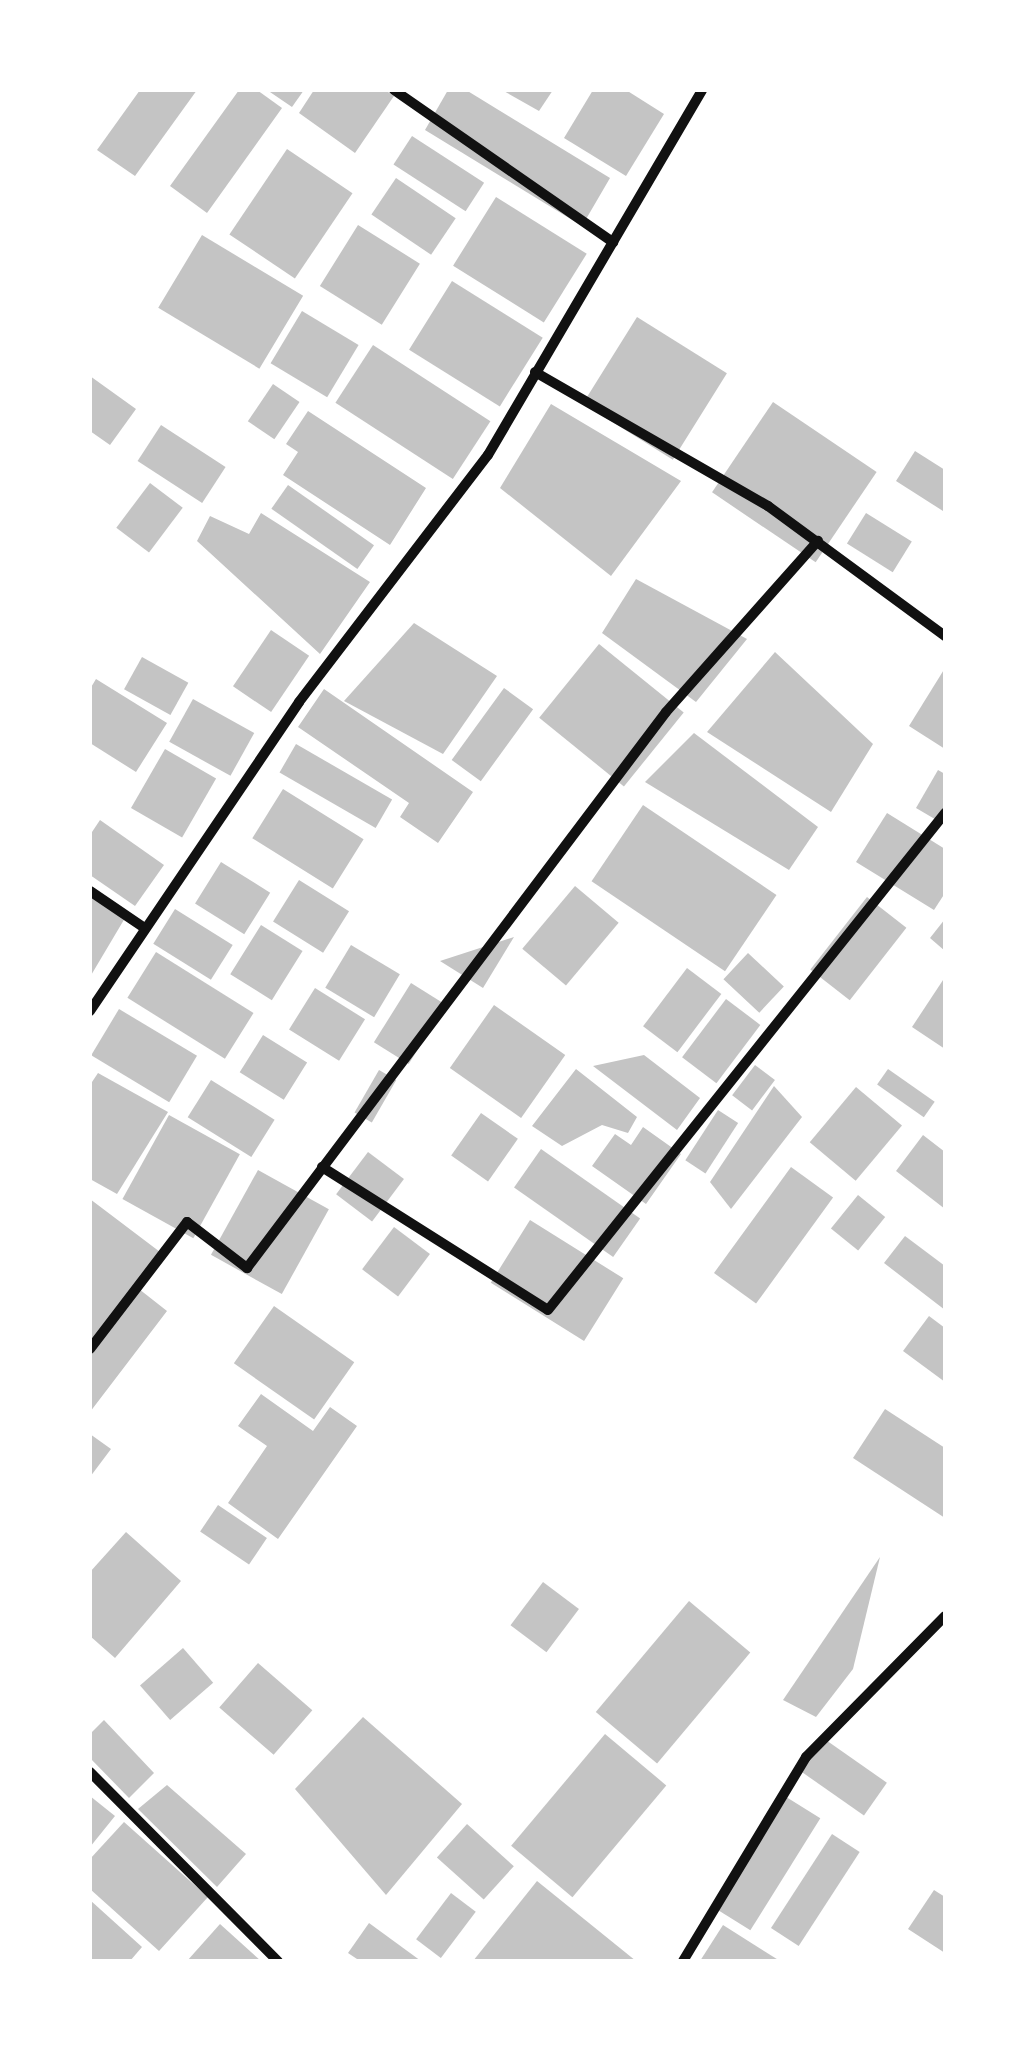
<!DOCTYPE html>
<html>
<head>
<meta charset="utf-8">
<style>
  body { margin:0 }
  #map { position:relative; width:1035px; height:2051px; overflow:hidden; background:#fff; font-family:"Public Sans",sans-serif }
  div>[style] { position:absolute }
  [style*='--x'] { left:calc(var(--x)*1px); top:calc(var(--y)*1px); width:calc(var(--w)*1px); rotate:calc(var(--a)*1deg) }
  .building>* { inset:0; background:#c4c4c4; transform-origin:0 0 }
  .minor>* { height:10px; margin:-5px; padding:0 5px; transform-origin:5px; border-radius:5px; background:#111 }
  span { translate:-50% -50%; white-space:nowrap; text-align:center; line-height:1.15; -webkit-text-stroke:10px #fff; paint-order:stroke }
  .frame { position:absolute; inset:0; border:92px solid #fff; pointer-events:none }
</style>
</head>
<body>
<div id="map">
  <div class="building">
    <div style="clip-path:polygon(140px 90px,197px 90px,135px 176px,97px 150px)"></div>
    <div style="clip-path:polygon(239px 90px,257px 90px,282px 108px,207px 213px,170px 186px)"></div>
    <div style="clip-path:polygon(267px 90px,304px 90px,292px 107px)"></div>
    <div style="clip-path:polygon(314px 90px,385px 90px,394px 96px,355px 153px,299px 113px)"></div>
    <div style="clip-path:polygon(448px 90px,466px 90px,610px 178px,582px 226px,425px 130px)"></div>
    <div style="clip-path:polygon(502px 90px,553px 90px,539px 111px)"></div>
    <div style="clip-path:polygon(593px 90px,626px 90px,664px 114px,626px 176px,564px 138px)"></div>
    <div style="left:412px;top:136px;width:86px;height:34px;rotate:33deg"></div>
    <div style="left:287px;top:149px;width:79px;height:103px;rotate:34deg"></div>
    <div style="left:396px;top:178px;width:72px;height:44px;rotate:34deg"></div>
    <div style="left:496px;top:197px;width:107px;height:81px;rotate:32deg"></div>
    <div style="left:358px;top:225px;width:73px;height:72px;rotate:32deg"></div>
    <div style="left:202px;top:235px;width:118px;height:85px;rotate:31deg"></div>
    <div style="left:452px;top:281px;width:107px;height:81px;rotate:32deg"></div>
    <div style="left:302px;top:311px;width:66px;height:61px;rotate:31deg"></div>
    <div style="left:637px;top:317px;width:106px;height:102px;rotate:32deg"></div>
    <div style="left:373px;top:345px;width:140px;height:69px;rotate:33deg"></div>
    <div style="clip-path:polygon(90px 376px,136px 409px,110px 445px,90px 431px)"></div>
    <div style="left:273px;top:384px;width:32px;height:45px;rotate:34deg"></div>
    <div style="left:773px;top:402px;width:125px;height:109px;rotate:34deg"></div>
    <div style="clip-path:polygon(551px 404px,681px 481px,611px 576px,500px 488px)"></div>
    <div style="clip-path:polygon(308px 411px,426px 488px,390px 545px,283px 475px,298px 452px,286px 444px)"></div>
    <div style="left:161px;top:425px;width:77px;height:43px;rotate:33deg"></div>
    <div style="clip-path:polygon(915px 451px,945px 470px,943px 511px,896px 481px)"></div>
    <div style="left:150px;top:483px;width:41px;height:56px;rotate:37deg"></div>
    <div style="left:288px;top:485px;width:105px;height:29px;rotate:35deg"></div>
    <div style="clip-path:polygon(261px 513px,370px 582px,320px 654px,197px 541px,210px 516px,249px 534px)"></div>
    <div style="left:866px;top:513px;width:54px;height:36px;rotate:32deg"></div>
    <div style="clip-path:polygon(636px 579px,747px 639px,696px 702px,602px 633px)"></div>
    <div style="clip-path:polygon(414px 623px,497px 676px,443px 754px,344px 701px)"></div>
    <div style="left:271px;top:630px;width:46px;height:68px;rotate:34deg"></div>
    <div style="left:599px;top:644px;width:109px;height:95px;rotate:39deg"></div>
    <div style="clip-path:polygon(775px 652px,873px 744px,831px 812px,707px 732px)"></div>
    <div style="left:142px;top:657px;width:53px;height:37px;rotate:29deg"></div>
    <div style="clip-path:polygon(945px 668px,945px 749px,909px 726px)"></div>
    <div style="clip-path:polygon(96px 679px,167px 723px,136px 772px,90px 743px,90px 689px)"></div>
    <div style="left:504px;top:688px;width:36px;height:89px;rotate:36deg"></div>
    <div style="clip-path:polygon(324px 689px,473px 792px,438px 843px,400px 817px,409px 803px,298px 727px)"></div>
    <div style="left:193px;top:699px;width:70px;height:49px;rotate:29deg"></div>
    <div style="clip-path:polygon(694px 733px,818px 827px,789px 870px,645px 782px)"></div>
    <div style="left:296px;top:744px;width:111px;height:33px;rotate:30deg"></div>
    <div style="left:165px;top:749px;width:59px;height:68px;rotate:30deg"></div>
    <div style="clip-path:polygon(938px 770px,945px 774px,945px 825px,916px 808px)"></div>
    <div style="left:283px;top:789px;width:95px;height:58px;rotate:32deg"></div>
    <div style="left:643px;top:805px;width:161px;height:92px;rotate:34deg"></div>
    <div style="clip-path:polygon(887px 813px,945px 849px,945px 893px,934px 910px,856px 862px)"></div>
    <div style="clip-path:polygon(100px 820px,164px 865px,135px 906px,90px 875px,90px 835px)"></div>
    <div style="left:221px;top:862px;width:58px;height:49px;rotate:32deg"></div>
    <div style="left:299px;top:880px;width:59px;height:49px;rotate:32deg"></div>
    <div style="left:575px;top:886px;width:57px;height:82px;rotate:40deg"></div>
    <div style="clip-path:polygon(90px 897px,125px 918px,90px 977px)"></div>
    <div style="left:867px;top:897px;width:50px;height:92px;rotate:38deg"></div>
    <div style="left:175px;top:909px;width:68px;height:41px;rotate:32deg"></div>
    <div style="clip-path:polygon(945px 919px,945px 951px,930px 938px)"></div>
    <div style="left:261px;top:925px;width:49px;height:58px;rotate:32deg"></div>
    <div style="clip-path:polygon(514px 937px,483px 988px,440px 961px)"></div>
    <div style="left:351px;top:945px;width:57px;height:50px;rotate:31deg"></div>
    <div style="left:156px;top:952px;width:115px;height:54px;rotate:32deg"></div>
    <div style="left:748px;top:953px;width:49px;height:36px;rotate:43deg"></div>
    <div style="left:687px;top:968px;width:43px;height:73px;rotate:37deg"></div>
    <div style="clip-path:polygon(945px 977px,945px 1049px,912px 1027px)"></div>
    <div style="left:411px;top:983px;width:41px;height:70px;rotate:32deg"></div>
    <div style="left:315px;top:988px;width:59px;height:49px;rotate:32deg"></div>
    <div style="left:726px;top:999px;width:43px;height:73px;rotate:37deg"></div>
    <div style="left:494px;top:1005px;width:87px;height:77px;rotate:35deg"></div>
    <div style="left:119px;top:1009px;width:91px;height:54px;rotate:31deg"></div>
    <div style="left:263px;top:1035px;width:52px;height:44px;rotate:32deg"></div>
    <div style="clip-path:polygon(644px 1055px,700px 1098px,677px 1130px,593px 1066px)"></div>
    <div style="left:755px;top:1065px;width:25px;height:38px;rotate:37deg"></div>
    <div style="clip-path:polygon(576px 1069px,637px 1117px,628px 1133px,602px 1125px,562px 1146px,532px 1126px)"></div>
    <div style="left:888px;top:1069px;width:57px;height:19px;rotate:35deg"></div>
    <div style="left:379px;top:1070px;width:20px;height:49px;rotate:30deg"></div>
    <div style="clip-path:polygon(98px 1073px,168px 1112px,117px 1194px,90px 1179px,90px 1085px)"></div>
    <div style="left:211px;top:1080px;width:75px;height:44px;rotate:32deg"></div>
    <div style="clip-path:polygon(774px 1086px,802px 1117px,731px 1209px,710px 1182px)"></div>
    <div style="left:856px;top:1087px;width:60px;height:72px;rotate:40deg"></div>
    <div style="left:718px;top:1110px;width:24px;height:60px;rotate:33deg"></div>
    <div style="left:481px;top:1113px;width:45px;height:52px;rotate:35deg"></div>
    <div style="left:169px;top:1115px;width:81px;height:96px;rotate:29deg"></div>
    <div style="clip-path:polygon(643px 1127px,681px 1154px,646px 1204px,592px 1166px,615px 1134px,631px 1145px)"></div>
    <div style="clip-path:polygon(923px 1135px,945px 1152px,945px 1209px,896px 1171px)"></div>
    <div style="left:541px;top:1149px;width:121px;height:47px;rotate:35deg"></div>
    <div style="left:368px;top:1152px;width:45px;height:53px;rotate:37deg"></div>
    <div style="left:791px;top:1167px;width:52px;height:131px;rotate:36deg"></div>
    <div style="left:258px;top:1170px;width:81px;height:97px;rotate:29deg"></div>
    <div style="left:858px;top:1195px;width:35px;height:43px;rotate:39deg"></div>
    <div style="clip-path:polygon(90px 1199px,164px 1255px,139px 1289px,167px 1311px,90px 1412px)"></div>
    <div style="left:530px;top:1220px;width:110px;height:74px;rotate:32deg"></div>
    <div style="left:394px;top:1227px;width:45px;height:53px;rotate:37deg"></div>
    <div style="clip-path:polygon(905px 1236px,945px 1266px,945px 1310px,884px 1263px)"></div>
    <div style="left:274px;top:1306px;width:98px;height:70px;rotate:35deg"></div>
    <div style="clip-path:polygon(929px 1316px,945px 1328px,945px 1382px,903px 1351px)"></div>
    <div style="clip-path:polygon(261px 1394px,313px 1431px,330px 1407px,357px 1426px,278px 1539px,228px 1503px,267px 1446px,238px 1426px)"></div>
    <div style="clip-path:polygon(885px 1409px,945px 1448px,945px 1518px,853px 1458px)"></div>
    <div style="clip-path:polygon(90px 1434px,111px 1449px,90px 1477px)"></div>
    <div style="left:218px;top:1505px;width:59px;height:32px;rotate:34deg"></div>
    <div style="clip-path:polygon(126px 1532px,181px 1581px,115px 1658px,90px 1636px,90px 1572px)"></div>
    <div style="clip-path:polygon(880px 1557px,853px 1669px,816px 1717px,783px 1700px)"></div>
    <div style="left:543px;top:1582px;width:45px;height:54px;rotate:37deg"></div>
    <div style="left:689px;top:1601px;width:80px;height:145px;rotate:40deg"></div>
    <div style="left:183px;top:1648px;width:46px;height:57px;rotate:49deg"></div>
    <div style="left:258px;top:1663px;width:72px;height:59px;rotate:41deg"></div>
    <div style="clip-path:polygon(363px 1717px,462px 1804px,386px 1895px,295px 1789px)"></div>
    <div style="clip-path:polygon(104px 1720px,154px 1773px,129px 1798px,90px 1758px,90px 1734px)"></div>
    <div style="left:605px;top:1734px;width:80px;height:146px;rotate:40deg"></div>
    <div style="left:823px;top:1738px;width:78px;height:40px;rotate:35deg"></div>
    <div style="clip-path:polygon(167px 1785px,246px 1854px,217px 1887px,138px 1809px)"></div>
    <div style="left:783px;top:1795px;width:44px;height:132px;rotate:32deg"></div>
    <div style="clip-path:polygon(90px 1796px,115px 1816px,90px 1847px)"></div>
    <div style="clip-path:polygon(124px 1822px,208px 1897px,159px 1951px,90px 1889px,90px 1859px)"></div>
    <div style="left:467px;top:1824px;width:63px;height:45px;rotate:42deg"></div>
    <div style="left:832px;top:1834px;width:33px;height:112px;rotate:33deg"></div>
    <div style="clip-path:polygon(537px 1881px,636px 1961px,473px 1961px)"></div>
    <div style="clip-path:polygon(934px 1890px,945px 1897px,945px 1953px,908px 1929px)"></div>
    <div style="left:451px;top:1893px;width:31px;height:58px;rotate:37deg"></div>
    <div style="clip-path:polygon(90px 1900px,142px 1947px,130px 1961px,90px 1961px)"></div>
    <div style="clip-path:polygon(369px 1923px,421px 1961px,360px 1961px,348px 1953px)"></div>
    <div style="clip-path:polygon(220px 1924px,261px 1961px,187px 1961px)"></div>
    <div style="clip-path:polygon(723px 1925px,780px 1961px,700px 1961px)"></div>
  </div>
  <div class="minor">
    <div style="--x:394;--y:90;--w:267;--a:34.8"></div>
    <div style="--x:535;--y:372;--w:269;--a:29.9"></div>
    <div style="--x:768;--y:506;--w:220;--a:36.3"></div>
    <div style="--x:90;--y:891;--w:64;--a:34.2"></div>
    <div style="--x:90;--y:1011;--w:373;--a:-55.9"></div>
    <div style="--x:299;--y:702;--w:311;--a:-52.6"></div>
    <div style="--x:488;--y:455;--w:423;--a:-59.6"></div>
    <div style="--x:322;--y:1167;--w:267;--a:32.3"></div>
    <div style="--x:548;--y:1310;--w:636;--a:-51.38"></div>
    <div style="--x:90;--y:1349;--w:160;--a:-52.6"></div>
    <div style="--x:187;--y:1222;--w:76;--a:37.5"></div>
    <div style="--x:247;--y:1268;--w:696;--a:-53"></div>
    <div style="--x:666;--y:712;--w:229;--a:-48.4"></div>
    <div style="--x:90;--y:1772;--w:267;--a:45.2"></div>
    <div style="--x:683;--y:1961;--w:238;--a:-58.9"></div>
    <div style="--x:806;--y:1757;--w:198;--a:-45.4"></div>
  </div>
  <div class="frame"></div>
</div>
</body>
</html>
